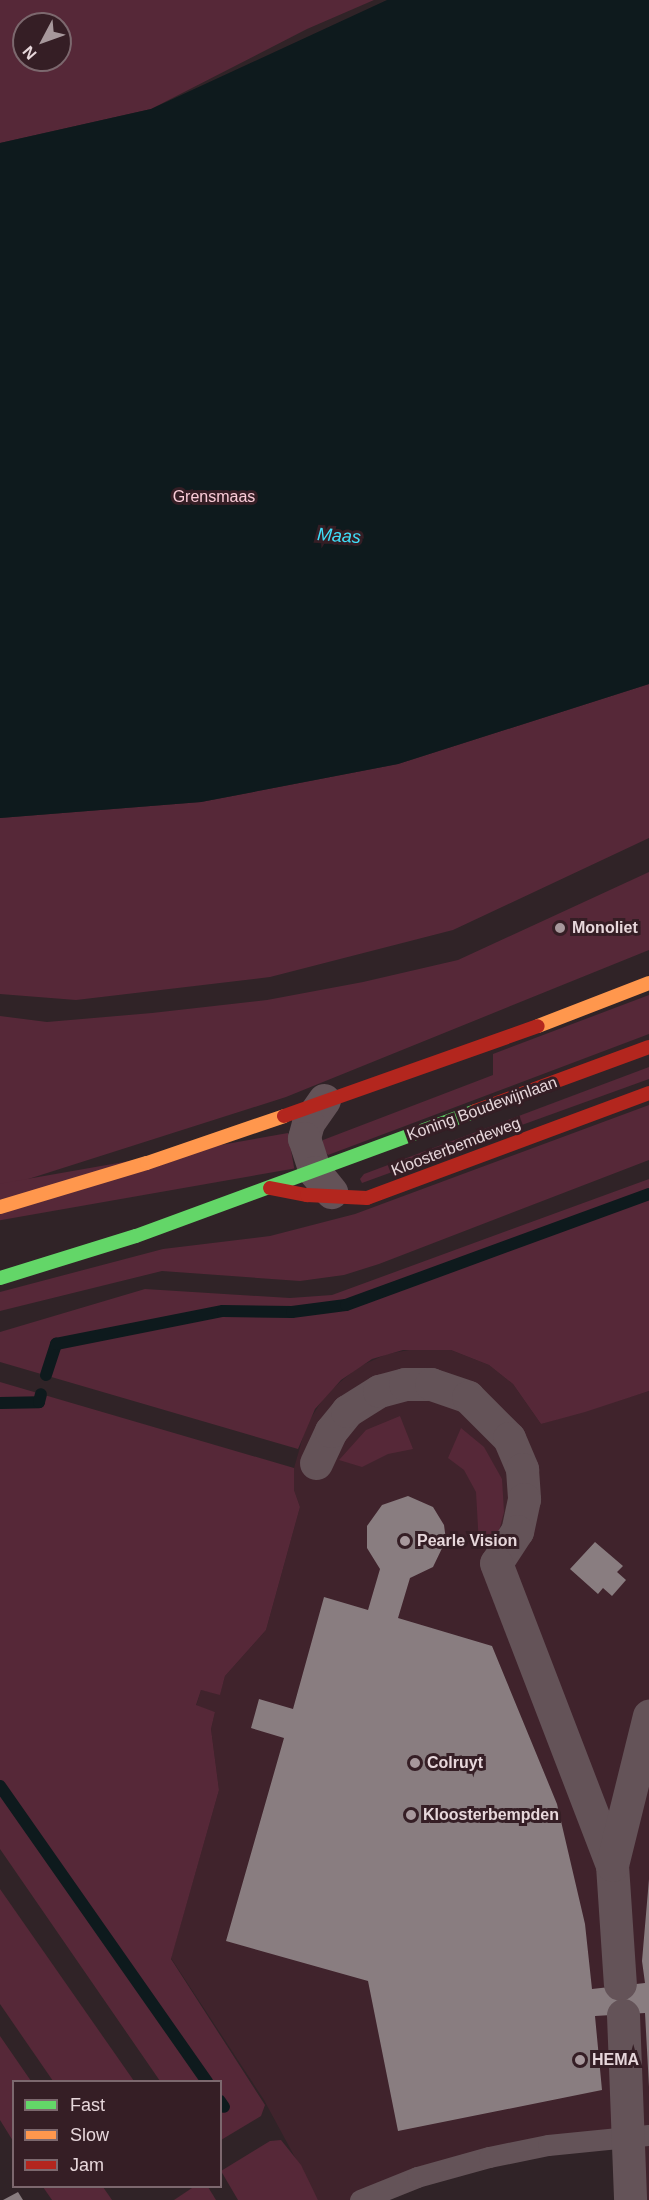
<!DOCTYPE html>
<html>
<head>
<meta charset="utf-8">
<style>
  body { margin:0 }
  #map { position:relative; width:649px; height:2200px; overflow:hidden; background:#302327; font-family:Arial,sans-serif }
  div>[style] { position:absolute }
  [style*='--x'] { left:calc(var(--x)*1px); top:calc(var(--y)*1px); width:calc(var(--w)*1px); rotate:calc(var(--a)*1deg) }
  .built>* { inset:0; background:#40232c }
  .green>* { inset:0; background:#562838; transform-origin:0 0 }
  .water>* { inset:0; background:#0e1a1d }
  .stream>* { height:12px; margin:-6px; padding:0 6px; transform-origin:6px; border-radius:6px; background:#0e1a1d }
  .building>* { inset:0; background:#897d80 }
  .lane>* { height:21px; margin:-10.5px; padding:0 10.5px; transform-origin:10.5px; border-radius:10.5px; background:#645358 }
  .street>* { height:33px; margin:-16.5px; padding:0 16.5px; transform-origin:16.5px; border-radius:16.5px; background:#645358 }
  .fast>* { height:14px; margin:-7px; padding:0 7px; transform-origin:7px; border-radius:7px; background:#63d668 }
  .slow>* { height:14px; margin:-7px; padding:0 7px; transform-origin:7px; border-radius:7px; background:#ff974d }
  .jam>* { height:14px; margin:-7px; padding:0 7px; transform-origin:7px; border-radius:7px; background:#b3261e }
  .dots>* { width:16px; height:16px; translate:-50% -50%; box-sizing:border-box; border:3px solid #351e25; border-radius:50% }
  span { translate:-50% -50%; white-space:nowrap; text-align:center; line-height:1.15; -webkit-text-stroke:6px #351e25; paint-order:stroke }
  .park-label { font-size:16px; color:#f9ccd8 }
  .poi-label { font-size:16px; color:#e7d7db; font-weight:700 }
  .left { translate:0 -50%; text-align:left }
  .street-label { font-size:16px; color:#e7d7db }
  .water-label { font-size:18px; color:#3fdff9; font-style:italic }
  .legend { position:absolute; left:12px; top:2080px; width:210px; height:108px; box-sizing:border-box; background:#351e25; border:2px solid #7c686e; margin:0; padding:8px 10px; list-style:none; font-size:18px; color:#e7d7db }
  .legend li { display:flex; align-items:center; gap:12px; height:30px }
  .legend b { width:30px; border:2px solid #7c686e }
  .north { position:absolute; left:12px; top:12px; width:60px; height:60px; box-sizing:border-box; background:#351e25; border:2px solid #7c686e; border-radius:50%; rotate:229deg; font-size:16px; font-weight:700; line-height:24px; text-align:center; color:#e7d7db }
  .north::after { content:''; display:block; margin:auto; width:21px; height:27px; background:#a7989c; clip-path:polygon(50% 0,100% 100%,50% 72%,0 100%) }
</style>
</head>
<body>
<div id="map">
  <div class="built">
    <div style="clip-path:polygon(420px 1348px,451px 1350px,489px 1365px,513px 1384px,541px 1424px,649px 1391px,649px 2200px,619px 2200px,613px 2137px,360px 2200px,318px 2200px,264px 2100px,171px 1958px,219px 1790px,211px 1729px,215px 1712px,196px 1706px,201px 1690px,220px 1694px,225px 1676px,266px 1630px,300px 1507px,294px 1490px,294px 1468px,306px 1426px,326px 1394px,358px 1367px,387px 1354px)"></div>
  </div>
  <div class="green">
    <div style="clip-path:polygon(evenodd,0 0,374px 0,307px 29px,151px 109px,0 143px,0 0,24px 24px,60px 24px,60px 60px,24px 60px,24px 24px)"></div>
    <div style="clip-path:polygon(649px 684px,649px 838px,453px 930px,270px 977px,76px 1000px,0 994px,0 818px,201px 802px,398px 764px)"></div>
    <div style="clip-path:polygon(649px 872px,649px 950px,286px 1097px,0 1188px,0 1016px,47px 1022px,152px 1013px,267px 1000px,363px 982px,458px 960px)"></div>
    <div style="clip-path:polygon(649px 995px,649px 1034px,328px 1155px,322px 1148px,323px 1140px,493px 1075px,493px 1054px)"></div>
    <div style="clip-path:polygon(649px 1067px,649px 1079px,362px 1183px,360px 1179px,364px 1174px)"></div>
    <div style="clip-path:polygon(649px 1105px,649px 1160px,379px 1264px,344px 1275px,300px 1281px,162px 1271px,0 1311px,0 1292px,163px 1249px,270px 1236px,355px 1214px)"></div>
    <div style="left:288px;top:1133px;width:36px;height:301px;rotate:80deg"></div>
    <div style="clip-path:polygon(649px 1179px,649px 1391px,585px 1412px,541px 1424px,513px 1384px,489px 1365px,451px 1350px,403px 1350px,372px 1359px,341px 1380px,315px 1409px,298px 1449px,0 1362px,0 1332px,145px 1289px,290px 1298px,332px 1295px)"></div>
    <div style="clip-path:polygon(0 1382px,294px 1468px,294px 1490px,300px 1507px,266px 1630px,225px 1676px,220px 1695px,201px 1690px,196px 1705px,215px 1712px,211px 1729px,219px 1790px,171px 1959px,265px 2105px,261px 2116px,221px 2140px,220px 2082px,160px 2081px,0 1849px)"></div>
    <div style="clip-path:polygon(400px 1416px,413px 1449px,388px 1454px,362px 1467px,339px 1460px,366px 1430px)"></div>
    <div style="clip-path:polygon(461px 1428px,484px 1447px,502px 1479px,504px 1512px,494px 1550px,479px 1545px,476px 1492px,464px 1470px,448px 1458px)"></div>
    <div style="clip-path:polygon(0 1889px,134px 2081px,53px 2081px,0 2004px)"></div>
    <div style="clip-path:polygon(0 2036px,31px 2081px,14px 2082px,13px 2141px,0 2120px)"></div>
    <div style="clip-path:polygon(281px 2140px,301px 2165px,318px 2200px,238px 2200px,221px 2171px,270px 2141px)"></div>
    <div style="clip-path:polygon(195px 2186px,208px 2187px,216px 2200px,174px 2200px)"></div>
    <div style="clip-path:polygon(43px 2187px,103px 2187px,112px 2200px,52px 2200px)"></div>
  </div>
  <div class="water">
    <div style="clip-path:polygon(387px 0,649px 0,649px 684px,398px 764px,201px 802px,0 818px,0 143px,151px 109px)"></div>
  </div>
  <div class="stream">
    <div style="--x:46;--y:1375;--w:33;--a:-72"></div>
    <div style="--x:56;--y:1344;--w:170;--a:-11.2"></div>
    <div style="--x:223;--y:1311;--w:69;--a:0.8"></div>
    <div style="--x:292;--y:1312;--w:54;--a:-7.4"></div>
    <div style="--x:346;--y:1305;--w:323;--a:-20.1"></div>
    <div style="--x:0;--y:1403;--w:39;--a:-1"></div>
    <div style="--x:39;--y:1402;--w:8;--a:-76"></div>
    <div style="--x:0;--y:1786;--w:361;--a:55"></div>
    <div style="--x:220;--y:2101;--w:7;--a:56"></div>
  </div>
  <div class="building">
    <div style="clip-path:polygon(408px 1496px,433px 1507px,444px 1525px,446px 1540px,433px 1567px,410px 1578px,398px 1618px,492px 1646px,557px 1804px,585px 1924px,592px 1989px,645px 1983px,642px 1961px,649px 1879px,649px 2087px,645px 2013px,595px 2016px,602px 2090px,398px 2131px,368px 1981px,226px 1941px,284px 1738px,251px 1728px,259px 1699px,293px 1709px,324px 1597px,368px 1610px,380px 1569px,367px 1548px,367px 1526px,382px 1505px)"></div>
    <div style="clip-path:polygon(595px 1542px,623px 1566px,617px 1572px,626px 1580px,612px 1596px,603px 1588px,598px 1594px,570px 1569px)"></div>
    <div style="clip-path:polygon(18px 2192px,23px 2200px,3px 2200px)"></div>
  </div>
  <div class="lane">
    <div style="--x:360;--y:2200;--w:61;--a:-22"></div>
    <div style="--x:417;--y:2177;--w:75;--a:-15.5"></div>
    <div style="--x:489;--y:2157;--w:60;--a:-11.5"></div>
    <div style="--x:548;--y:2145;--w:101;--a:-5.7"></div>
  </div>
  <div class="street">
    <div style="--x:324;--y:1100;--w:28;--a:125"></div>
    <div style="--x:308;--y:1123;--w:16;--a:105"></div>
    <div style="--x:304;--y:1138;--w:36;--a:72"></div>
    <div style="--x:315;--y:1172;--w:26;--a:51"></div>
    <div style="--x:316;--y:1463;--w:35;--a:-65"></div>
    <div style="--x:331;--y:1431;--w:26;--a:-51"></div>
    <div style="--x:347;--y:1411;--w:38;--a:-32"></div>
    <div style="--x:379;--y:1391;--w:27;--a:-15"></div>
    <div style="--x:405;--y:1384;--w:26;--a:0"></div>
    <div style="--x:431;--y:1384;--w:39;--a:19"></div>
    <div style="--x:468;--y:1397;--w:58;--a:45"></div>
    <div style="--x:509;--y:1438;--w:34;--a:67"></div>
    <div style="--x:522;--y:1469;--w:30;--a:86"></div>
    <div style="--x:524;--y:1499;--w:33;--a:102"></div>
    <div style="--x:517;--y:1531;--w:38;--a:123"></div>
    <div style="--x:496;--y:1563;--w:324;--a:69"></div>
    <div style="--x:612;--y:1865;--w:119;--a:86.2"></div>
    <div style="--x:612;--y:1865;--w:154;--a:-76.1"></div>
    <div style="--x:623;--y:2015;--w:185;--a:87.8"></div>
  </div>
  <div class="fast">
    <div style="--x:0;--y:1278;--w:142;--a:-17.2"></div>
    <div style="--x:136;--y:1236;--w:361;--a:-20.2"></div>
  </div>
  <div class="slow">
    <div style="--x:538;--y:1026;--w:119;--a:-21.2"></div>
    <div style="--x:0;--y:1207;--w:153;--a:-16.7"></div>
    <div style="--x:147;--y:1163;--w:145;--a:-18.9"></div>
  </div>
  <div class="jam">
    <div style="--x:475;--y:1111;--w:185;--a:-20.2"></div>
    <div style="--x:284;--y:1116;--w:269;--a:-19.5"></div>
    <div style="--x:270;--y:1188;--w:38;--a:11"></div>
    <div style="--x:307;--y:1195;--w:60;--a:2.9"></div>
    <div style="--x:367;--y:1198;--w:301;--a:-20.4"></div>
  </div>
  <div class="dots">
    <div style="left:560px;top:928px;background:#a7989c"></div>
    <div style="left:405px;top:1541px;background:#a7989c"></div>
    <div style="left:415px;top:1763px;background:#a7989c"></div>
    <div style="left:411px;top:1815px;background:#a7989c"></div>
    <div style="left:580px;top:2060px;background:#a7989c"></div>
  </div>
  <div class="park-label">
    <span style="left:214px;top:497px">Grensmaas</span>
  </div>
  <div class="poi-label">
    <span class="left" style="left:572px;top:928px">Monoliet</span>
    <span class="left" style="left:417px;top:1541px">Pearle Vision</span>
    <span class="left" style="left:427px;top:1763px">Colruyt</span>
    <span class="left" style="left:423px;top:1815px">Kloosterbempden</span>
    <span class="left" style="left:592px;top:2060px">HEMA</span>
  </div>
  <div class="street-label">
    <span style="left:482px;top:1109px;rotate:-20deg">Koning Boudewijnlaan</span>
    <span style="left:456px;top:1147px;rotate:-21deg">Kloosterbemdeweg</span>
  </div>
  <div class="water-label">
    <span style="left:339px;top:536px;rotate:4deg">Maas</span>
  </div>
  <ul class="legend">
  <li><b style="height:8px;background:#63d668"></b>Fast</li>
  <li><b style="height:8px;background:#ff974d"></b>Slow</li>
  <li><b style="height:8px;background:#b3261e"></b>Jam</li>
  </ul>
  <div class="north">N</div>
</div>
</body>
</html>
